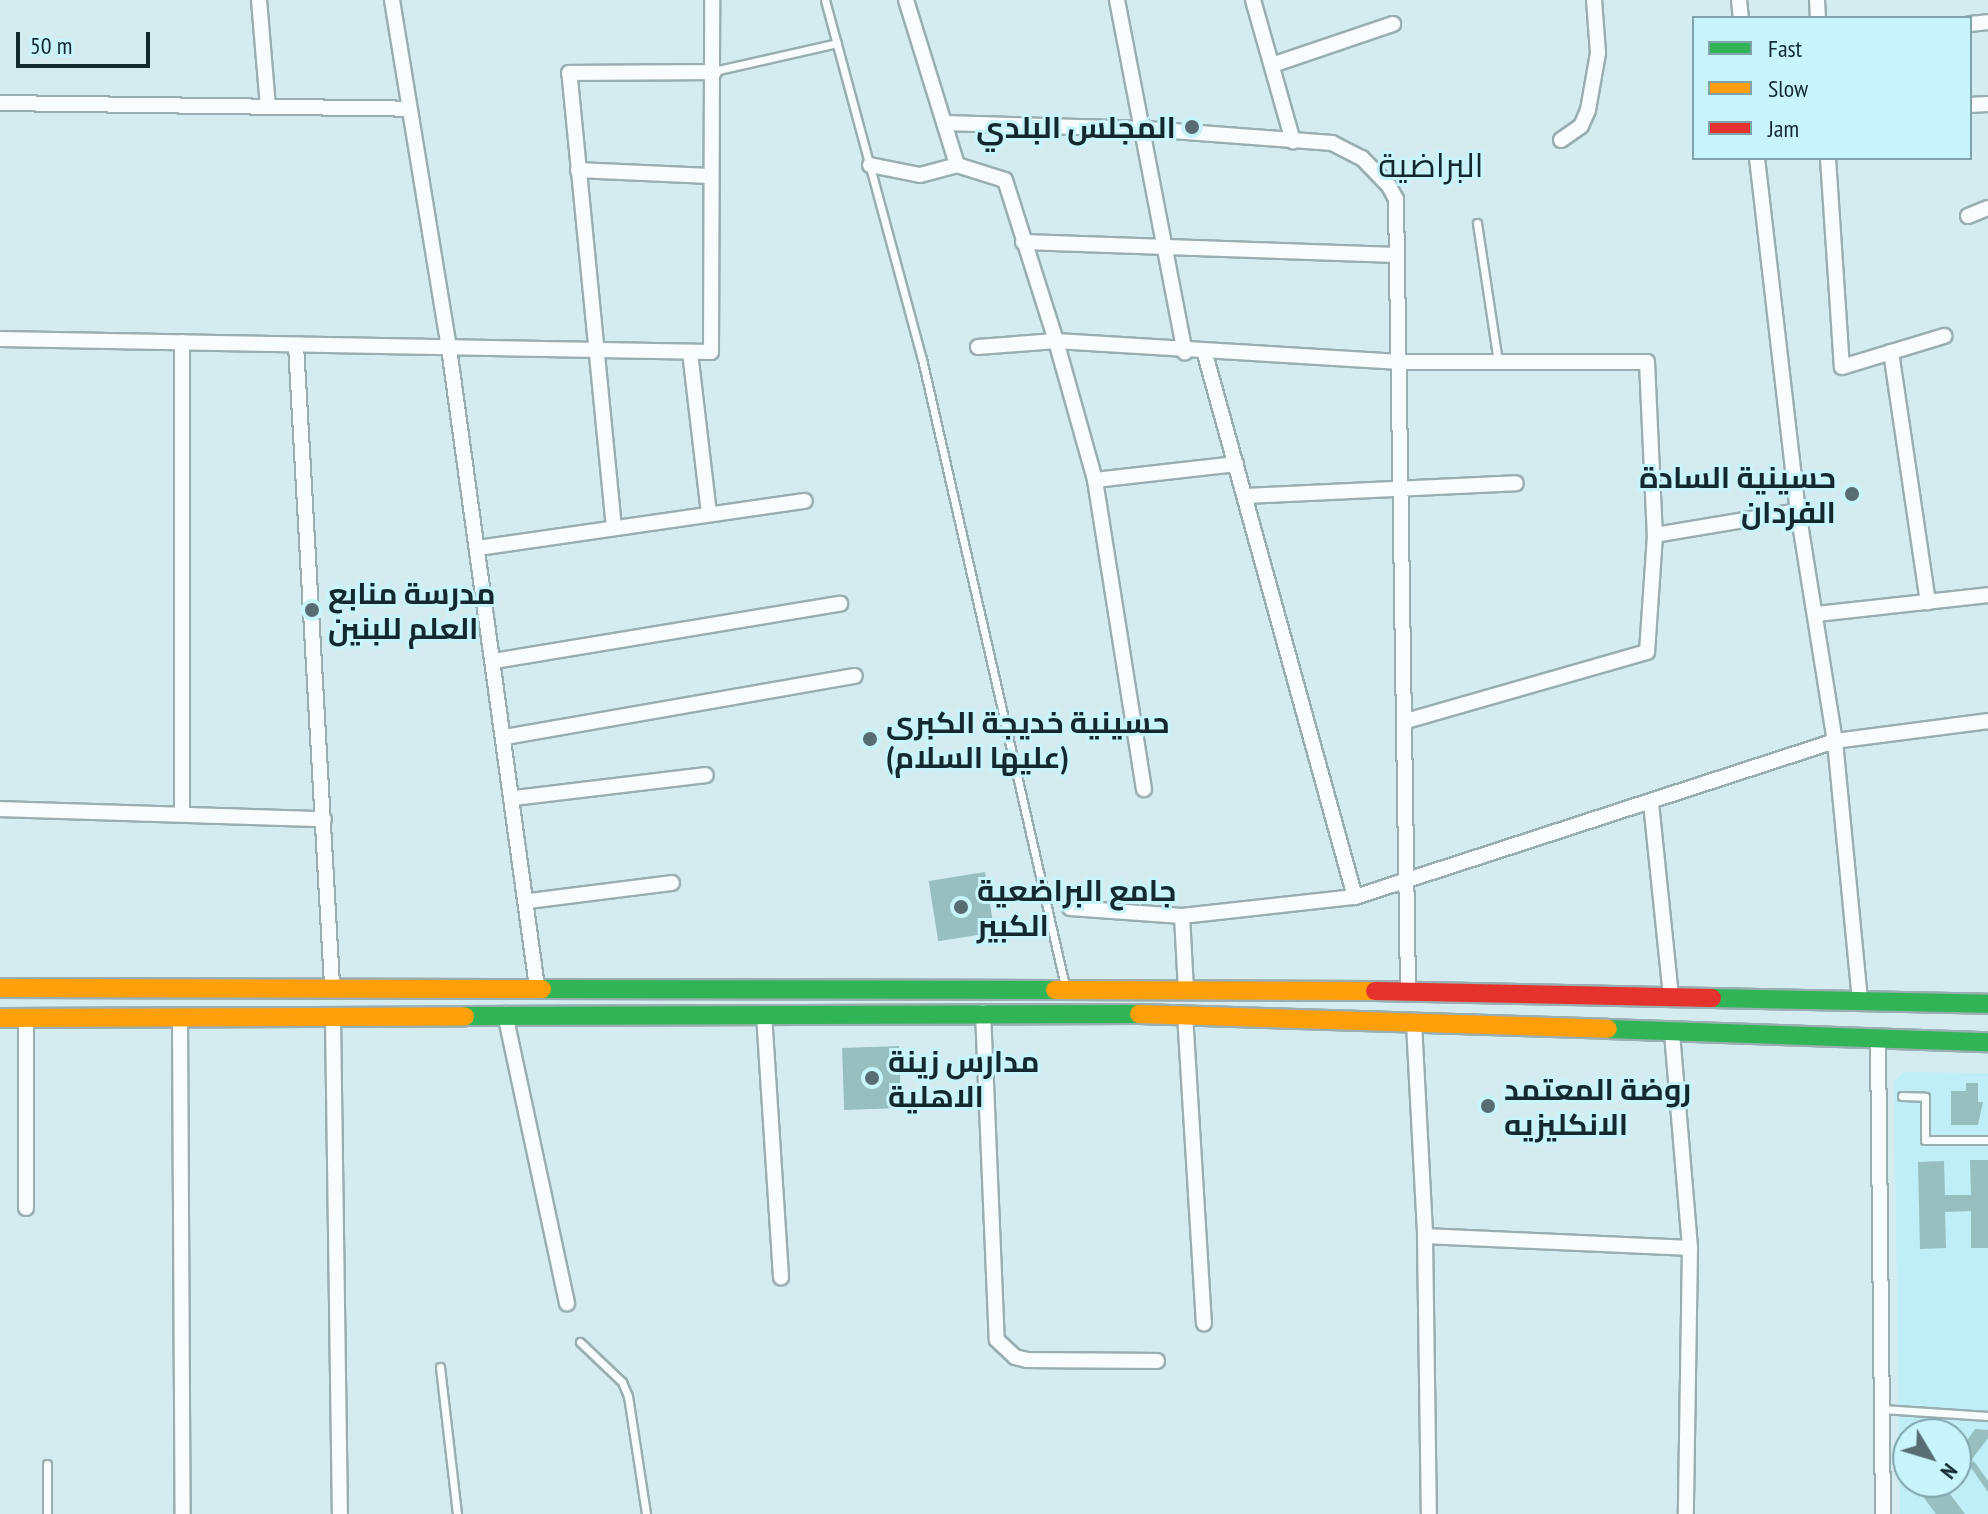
<!DOCTYPE html>
<html>
<head>
<meta charset="utf-8">
<style>
  body { margin:0 }
  #map { position:relative; width:1988px; height:1514px; overflow:hidden; background:#d4ecf0; font-family:"PT Sans Narrow",Cairo,sans-serif }
  div>[style] { position:absolute }
  [style*='--x'] { left:calc(var(--x)*1px); top:calc(var(--y)*1px); width:calc(var(--w)*1px); rotate:calc(var(--a)*1deg) }
  .built>* { inset:0; background:#bfeef7 }
  .building>* { inset:0; background:#98bfbf; transform-origin:0 0 }
  .roads { filter:drop-shadow(2px 0 #99aeb1) drop-shadow(-2px 0 #99aeb1) drop-shadow(0 2px #99aeb1) drop-shadow(0 -2px #99aeb1) }
  .lane>* { height:7px; margin:-3.5px; padding:0 3.5px; transform-origin:3.5px; border-radius:3.5px; background:#f9fcfd }
  .street>* { height:14px; margin:-7px; padding:0 7px; transform-origin:7px; border-radius:7px; background:#f9fcfd }
  .fast>* { height:18px; margin:-9px; padding:0 9px; transform-origin:9px; border-radius:9px; background:#30b455 }
  .slow>* { height:18px; margin:-9px; padding:0 9px; transform-origin:9px; border-radius:9px; background:#ff9f0a }
  .jam>* { height:18px; margin:-9px; padding:0 9px; transform-origin:9px; border-radius:9px; background:#e5322d }
  .dots>* { width:22px; height:22px; translate:-50% -50%; box-sizing:border-box; border:4px solid #c7f4fd; border-radius:50% }
  span { translate:-50% -50%; white-space:nowrap; text-align:center; line-height:1.15; -webkit-text-stroke:6px #c7f4fd; paint-order:stroke }
  .poi-label { font-size:30px; color:#13292e; font-weight:700 }
  .right { translate:-100% -50%; text-align:right }
  .left { translate:0 -50%; text-align:left }
  .quarter-label { font-size:34px; color:#13292e }
  .legend { position:absolute; left:1692px; top:16px; width:280px; height:144px; box-sizing:border-box; background:#c7f4fd; border:2px solid #7fa3aa; margin:0; padding:10px 14px; list-style:none; font-size:24px; color:#13292e }
  .legend li { display:flex; align-items:center; gap:16px; height:40px }
  .legend b { width:40px; border:2px solid #7fa3aa }
  .north { position:absolute; left:1892px; top:1418px; width:80px; height:80px; box-sizing:border-box; background:#c7f4fd; border:2px solid #7fa3aa; border-radius:50%; rotate:128deg; font-size:22px; font-weight:700; line-height:32px; text-align:center; color:#13292e }
  .north::after { content:''; display:block; margin:auto; width:28px; height:36px; background:#576d72; clip-path:polygon(50% 0,100% 100%,50% 72%,0 100%) }
  .scale { position:absolute; left:16px; top:32px; width:134px; height:36px; box-sizing:border-box; border:4px solid #13292e; border-top:0; padding-left:10px; font-size:24px; line-height:28px; white-space:nowrap; color:#13292e; -webkit-text-stroke:6px #c7f4fd; paint-order:stroke }
</style>
</head>
<body>
<div id="map">
  <div class="built">
    <div style="clip-path:polygon(evenodd,1904px 1072px,1988px 1073px,1988px 1514px,1900px 1514px,1894px 1081px,1904px 1072px,1908px 1434px,1956px 1434px,1956px 1482px,1908px 1482px,1908px 1434px)"></div>
  </div>
  <div class="building">
    <div style="left:985px;top:872px;width:61px;height:57px;rotate:81deg"></div>
    <div style="left:899px;top:1046px;width:62px;height:57px;rotate:88deg"></div>
    <div style="clip-path:polygon(1966px 1083px,1978px 1083px,1978px 1102px,1983px 1102px,1978px 1125px,1951px 1125px,1951px 1091px,1966px 1091px)"></div>
    <div style="clip-path:polygon(1970px 1160px,1988px 1160px,1988px 1248px,1971px 1248px,1971px 1211px,1945px 1212px,1946px 1248px,1920px 1249px,1918px 1162px,1944px 1161px,1945px 1195px,1971px 1195px)"></div>
    <div style="clip-path:polygon(1975px 1429px,1988px 1430px,1988px 1438px,1966px 1467px,1956px 1456px)"></div>
    <div style="clip-path:polygon(1974px 1461px,1988px 1481px,1988px 1492px,1969px 1465px)"></div>
    <div style="clip-path:polygon(1937px 1482px,1941px 1482px,1965px 1514px,1936px 1514px,1921px 1494px)"></div>
  </div>
  <div class="roads">
    <div class="lane">
      <div style="--x:825;--y:0;--w:372;--a:74.9"></div>
      <div style="--x:922;--y:359;--w:643;--a:77.15"></div>
      <div style="--x:714;--y:71;--w:126;--a:-12.8"></div>
      <div style="--x:1477;--y:223;--w:141;--a:81.4"></div>
      <div style="--x:1902;--y:1096;--w:23;--a:2"></div>
      <div style="--x:1925;--y:1097;--w:43;--a:90"></div>
      <div style="--x:1925;--y:1140;--w:63;--a:0"></div>
      <div style="--x:580;--y:1342;--w:58;--a:43.6"></div>
      <div style="--x:622;--y:1382;--w:15;--a:67"></div>
      <div style="--x:628;--y:1396;--w:119;--a:81.3"></div>
      <div style="--x:440;--y:1367;--w:148;--a:83.4"></div>
      <div style="--x:1882;--y:1409;--w:106;--a:3.8"></div>
      <div style="--x:47;--y:1464;--w:50;--a:90"></div>
    </div>
    <div class="street">
      <div style="--x:259;--y:0;--w:107;--a:85.2"></div>
      <div style="--x:392;--y:0;--w:353;--a:80.7"></div>
      <div style="--x:449;--y:348;--w:645;--a:82.16"></div>
      <div style="--x:906;--y:0;--w:173;--a:72.8"></div>
      <div style="--x:957;--y:165;--w:50;--a:17.4"></div>
      <div style="--x:1005;--y:180;--w:169;--a:72.4"></div>
      <div style="--x:1056;--y:341;--w:144;--a:74.3"></div>
      <div style="--x:1095;--y:480;--w:313;--a:81"></div>
      <div style="--x:1117;--y:0;--w:359;--a:79.1"></div>
      <div style="--x:1253;--y:0;--w:147;--a:74.2"></div>
      <div style="--x:1739;--y:0;--w:18;--a:84"></div>
      <div style="--x:1817;--y:0;--w:18;--a:87"></div>
      <div style="--x:1970;--y:24;--w:18;--a:-6"></div>
      <div style="--x:1272;--y:65;--w:128;--a:-18.7"></div>
      <div style="--x:0;--y:103;--w:409;--a:0.8"></div>
      <div style="--x:1970;--y:105;--w:18;--a:-3"></div>
      <div style="--x:944;--y:123;--w:202;--a:1.7"></div>
      <div style="--x:1146;--y:129;--w:187;--a:4.3"></div>
      <div style="--x:1332;--y:143;--w:34;--a:27"></div>
      <div style="--x:1362;--y:158;--w:39;--a:46"></div>
      <div style="--x:1389;--y:186;--w:15;--a:62"></div>
      <div style="--x:1396;--y:199;--w:792;--a:89.13"></div>
      <div style="--x:1561;--y:140;--w:24;--a:-35"></div>
      <div style="--x:1581;--y:126;--w:17;--a:-66"></div>
      <div style="--x:1588;--y:110;--w:58;--a:-80"></div>
      <div style="--x:1598;--y:53;--w:53;--a:-94.3"></div>
      <div style="--x:1757;--y:158;--w:355;--a:83.4"></div>
      <div style="--x:1798;--y:511;--w:233;--a:80.9"></div>
      <div style="--x:1835;--y:741;--w:263;--a:84.5"></div>
      <div style="--x:1828;--y:158;--w:209;--a:86.2"></div>
      <div style="--x:1842;--y:367;--w:107;--a:-16.9"></div>
      <div style="--x:870;--y:165;--w:51;--a:11.3"></div>
      <div style="--x:920;--y:175;--w:38;--a:-15"></div>
      <div style="--x:578;--y:170;--w:131;--a:2.6"></div>
      <div style="--x:1968;--y:216;--w:22;--a:-22"></div>
      <div style="--x:1023;--y:242;--w:374;--a:2"></div>
      <div style="--x:0;--y:339;--w:711;--a:1.05"></div>
      <div style="--x:711;--y:352;--w:352;--a:-89.8"></div>
      <div style="--x:296;--y:345;--w:641;--a:86.78"></div>
      <div style="--x:978;--y:347;--w:78;--a:-4.4"></div>
      <div style="--x:1056;--y:341;--w:345;--a:3.5"></div>
      <div style="--x:1400;--y:362;--w:247;--a:0"></div>
      <div style="--x:1647;--y:362;--w:173;--a:87.4"></div>
      <div style="--x:1655;--y:535;--w:117;--a:93.9"></div>
      <div style="--x:1647;--y:652;--w:250;--a:164"></div>
      <div style="--x:690;--y:352;--w:163;--a:83.3"></div>
      <div style="--x:1891;--y:352;--w:253;--a:81.6"></div>
      <div style="--x:1205;--y:354;--w:563;--a:74.56"></div>
      <div style="--x:1095;--y:480;--w:142;--a:-6.5"></div>
      <div style="--x:1245;--y:496;--w:271;--a:-2.7"></div>
      <div style="--x:614;--y:528;--w:457;--a:-95.6"></div>
      <div style="--x:569;--y:73;--w:145;--a:-0.4"></div>
      <div style="--x:1655;--y:535;--w:145;--a:-9.5"></div>
      <div style="--x:478;--y:548;--w:330;--a:-8.2"></div>
      <div style="--x:1817;--y:614;--w:172;--a:-6.3"></div>
      <div style="--x:494;--y:661;--w:351;--a:-9.4"></div>
      <div style="--x:505;--y:737;--w:355;--a:-9.9"></div>
      <div style="--x:514;--y:798;--w:193;--a:-6.8"></div>
      <div style="--x:1651;--y:803;--w:194;--a:84.1"></div>
      <div style="--x:0;--y:809;--w:324;--a:1.8"></div>
      <div style="--x:182;--y:814;--w:472;--a:-90"></div>
      <div style="--x:529;--y:901;--w:144;--a:-7.2"></div>
      <div style="--x:1070;--y:908;--w:112;--a:4.1"></div>
      <div style="--x:1182;--y:916;--w:174;--a:-6.3"></div>
      <div style="--x:1355;--y:897;--w:505;--a:-18"></div>
      <div style="--x:1835;--y:741;--w:154;--a:-7.4"></div>
      <div style="--x:1182;--y:916;--w:73;--a:86.9"></div>
      <div style="--x:983;--y:1012;--w:328;--a:87.6"></div>
      <div style="--x:997;--y:1340;--w:25;--a:43"></div>
      <div style="--x:1015;--y:1357;--w:12;--a:14"></div>
      <div style="--x:1027;--y:1360;--w:130;--a:0.4"></div>
      <div style="--x:505;--y:1014;--w:296;--a:77.9"></div>
      <div style="--x:764;--y:1014;--w:264;--a:86.3"></div>
      <div style="--x:1185;--y:1014;--w:310;--a:86.5"></div>
      <div style="--x:333;--y:1018;--w:496;--a:89.2"></div>
      <div style="--x:180;--y:1020;--w:494;--a:89.7"></div>
      <div style="--x:1414;--y:1023;--w:213;--a:87"></div>
      <div style="--x:1425;--y:1236;--w:278;--a:89.2"></div>
      <div style="--x:1672;--y:1033;--w:216;--a:85.2"></div>
      <div style="--x:1690;--y:1248;--w:266;--a:90.9"></div>
      <div style="--x:1878;--y:1041;--w:473;--a:89.4"></div>
      <div style="--x:26;--y:1208;--w:190;--a:-90"></div>
      <div style="--x:1425;--y:1236;--w:265;--a:2.6"></div>
    </div>
    <div class="fast">
      <div style="--x:542;--y:989;--w:513;--a:0.11"></div>
      <div style="--x:1712;--y:998;--w:276;--a:1.2"></div>
      <div style="--x:465;--y:1016;--w:674;--a:-0.17"></div>
      <div style="--x:1608;--y:1029;--w:380;--a:2"></div>
    </div>
    <div class="slow">
      <div style="--x:0;--y:988;--w:542;--a:0.11"></div>
      <div style="--x:1055;--y:990;--w:320;--a:0.2"></div>
      <div style="--x:1139;--y:1014;--w:469;--a:1.8"></div>
      <div style="--x:0;--y:1018;--w:465;--a:-0.2"></div>
    </div>
    <div class="jam">
      <div style="--x:1375;--y:991;--w:337;--a:1.2"></div>
    </div>
  </div>
  <div class="dots">
    <div style="left:1192px;top:127px;background:#576d72"></div>
    <div style="left:1852px;top:494px;background:#576d72"></div>
    <div style="left:312px;top:610px;background:#576d72"></div>
    <div style="left:870px;top:739px;background:#576d72"></div>
    <div style="left:961px;top:907px;background:#576d72"></div>
    <div style="left:872px;top:1078px;background:#576d72"></div>
    <div style="left:1488px;top:1106px;background:#576d72"></div>
  </div>
  <div class="poi-label">
    <span class="right" style="left:1176px;top:127px">المجلس البلدي</span>
    <span class="right" style="left:1836px;top:494px">حسينية السادة<br>الفردان</span>
    <span class="left" style="left:328px;top:610px">مدرسة منابع<br>العلم للبنين</span>
    <span class="left" style="left:886px;top:739px">حسينية خديجة الكبرى<br>(عليها السلام)</span>
    <span class="left" style="left:977px;top:907px">جامع البراضعية<br>الكبير</span>
    <span class="left" style="left:888px;top:1078px">مدارس زينة<br>الاهلية</span>
    <span class="left" style="left:1504px;top:1106px">روضة المعتمد<br>الانكليزيه</span>
  </div>
  <div class="quarter-label">
    <span style="left:1431px;top:165px">البراضية</span>
  </div>
  <ul class="legend">
  <li><b style="height:10px;background:#30b455"></b>Fast</li>
  <li><b style="height:10px;background:#ff9f0a"></b>Slow</li>
  <li><b style="height:10px;background:#e5322d"></b>Jam</li>
  </ul>
  <div class="north">N</div>
  <div class="scale">50 m</div>
</div>
</body>
</html>
